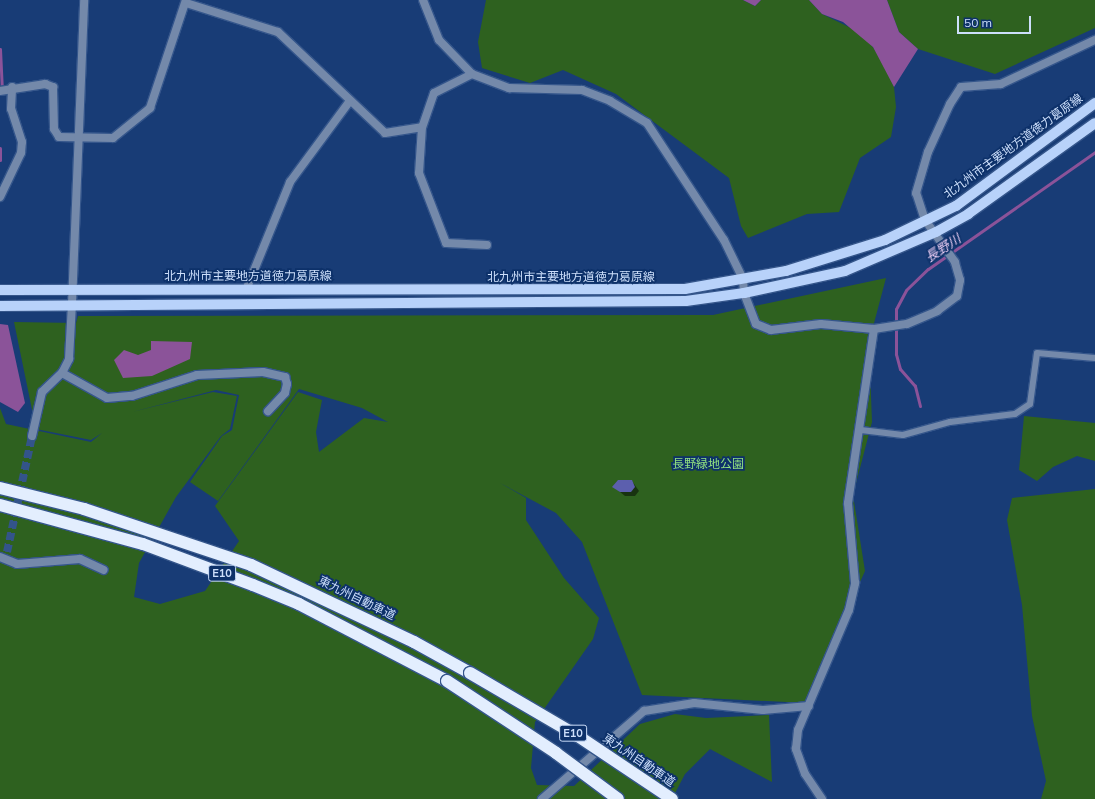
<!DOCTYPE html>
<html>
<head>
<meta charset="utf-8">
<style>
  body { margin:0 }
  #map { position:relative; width:1095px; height:799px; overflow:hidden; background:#183c76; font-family:Mulish,"Noto Sans JP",sans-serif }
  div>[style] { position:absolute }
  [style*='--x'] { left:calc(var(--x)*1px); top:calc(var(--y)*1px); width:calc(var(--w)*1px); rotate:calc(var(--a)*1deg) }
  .green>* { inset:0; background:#2e611f }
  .water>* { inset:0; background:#8b5399 }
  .shadow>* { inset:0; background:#0007 }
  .stream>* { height:3px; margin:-1.5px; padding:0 1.5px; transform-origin:1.5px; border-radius:1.5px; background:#8b5399 }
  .building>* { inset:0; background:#5c5fae }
  .minor-tunnel>* { height:8px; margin-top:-4px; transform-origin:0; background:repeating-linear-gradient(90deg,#33548a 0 8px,transparent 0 12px) }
  .roads { filter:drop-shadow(1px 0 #35568b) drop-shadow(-1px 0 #35568b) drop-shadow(0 1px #35568b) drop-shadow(0 -1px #35568b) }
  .service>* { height:6px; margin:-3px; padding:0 3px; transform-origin:3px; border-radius:3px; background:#7489aa }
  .minor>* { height:8px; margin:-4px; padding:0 4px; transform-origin:4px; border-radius:4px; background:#7489aa }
  .tertiary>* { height:8px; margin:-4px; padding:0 4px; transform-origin:4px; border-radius:4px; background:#7489aa }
  .primary>* { height:10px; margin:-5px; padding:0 5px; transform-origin:5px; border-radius:5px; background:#b8d2fa }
  .motorway>* { height:12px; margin:-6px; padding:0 6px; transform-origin:6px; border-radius:6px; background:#e3eefe }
  .bridges { filter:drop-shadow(1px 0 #35568b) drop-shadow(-1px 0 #35568b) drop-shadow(0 1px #35568b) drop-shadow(0 -1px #35568b) }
  .motorway-bridge>* { height:12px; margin:-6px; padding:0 6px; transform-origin:6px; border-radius:6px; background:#e3eefe }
  span { translate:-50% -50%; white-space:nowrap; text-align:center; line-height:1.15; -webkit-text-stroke:3.5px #0d316a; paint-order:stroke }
  .shield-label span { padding:1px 3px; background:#0d316a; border:1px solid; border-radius:3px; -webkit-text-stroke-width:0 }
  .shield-label { font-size:11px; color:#cddffb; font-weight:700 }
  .street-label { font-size:12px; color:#cddffb }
  .park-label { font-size:12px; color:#93e17f }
  .water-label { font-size:13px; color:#eccef4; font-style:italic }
  .scale { position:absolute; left:957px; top:16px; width:74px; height:18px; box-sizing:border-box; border:2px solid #cddffb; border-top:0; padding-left:5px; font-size:12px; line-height:14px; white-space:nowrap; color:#cddffb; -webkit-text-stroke:3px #0d316a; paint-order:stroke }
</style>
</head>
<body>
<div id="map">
  <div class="green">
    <div style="clip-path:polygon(486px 0,743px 0,755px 6px,761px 0,809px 0,822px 14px,857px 31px,873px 47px,886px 69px,894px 87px,896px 107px,891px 137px,860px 158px,839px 212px,807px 214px,748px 238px,741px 226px,729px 178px,616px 94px,563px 70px,530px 83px,482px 68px,478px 42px)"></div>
    <div style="clip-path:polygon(887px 0,1095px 0,1095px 28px,995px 74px,918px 49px,899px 32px)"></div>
    <div style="clip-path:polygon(evenodd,886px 278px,869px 342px,872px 422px,853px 495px,865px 571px,806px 703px,642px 695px,582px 542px,556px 513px,500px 483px,526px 498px,526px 520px,564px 578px,599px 618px,593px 639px,535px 722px,531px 768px,537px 785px,574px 786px,640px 724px,675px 714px,706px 718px,769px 715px,772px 782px,710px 749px,685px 774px,672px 799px,0 799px,0 408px,6px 424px,91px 442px,102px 433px,91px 440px,36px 429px,14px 322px,76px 323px,78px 316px,713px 315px,886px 278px,299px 389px,362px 408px,388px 422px,364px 418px,319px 452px,316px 432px,322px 400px,298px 392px,215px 506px,239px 541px,205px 591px,160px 604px,134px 597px,139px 563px,176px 497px,221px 436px,230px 429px,237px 396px,213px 392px,132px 412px,216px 390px,239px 395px,232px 430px,222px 436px,190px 482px,218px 501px,299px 389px)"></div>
    <div style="clip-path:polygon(1024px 416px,1095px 423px,1095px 461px,1077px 456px,1053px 467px,1037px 481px,1019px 470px)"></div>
    <div style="clip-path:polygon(1095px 489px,1095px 799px,1041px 799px,1046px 781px,1032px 716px,1022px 605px,1007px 520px,1012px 498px)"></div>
  </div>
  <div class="water">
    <div style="clip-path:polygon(743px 0,761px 0,755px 6px)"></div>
    <div style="clip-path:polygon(809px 0,887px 0,899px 32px,918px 49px,894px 87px,873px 47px,843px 22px,822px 14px)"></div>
    <div style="clip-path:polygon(0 324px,8px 325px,25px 403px,18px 412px,0 402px)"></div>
    <div style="clip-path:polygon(151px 341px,192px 342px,190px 359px,152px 376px,123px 378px,114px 360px,124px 350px,138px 355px,151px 350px)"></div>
  </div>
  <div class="shadow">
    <div style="clip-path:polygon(632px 481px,639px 491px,635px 496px,625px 496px,614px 487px)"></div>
  </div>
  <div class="stream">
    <div style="--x:0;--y:49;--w:42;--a:87.3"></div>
    <div style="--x:0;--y:148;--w:12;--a:90"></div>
    <div style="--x:920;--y:406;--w:21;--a:-104"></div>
    <div style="--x:915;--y:386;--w:23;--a:-131"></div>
    <div style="--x:900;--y:369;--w:16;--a:-105"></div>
    <div style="--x:896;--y:354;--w:45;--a:-90"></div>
    <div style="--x:896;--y:309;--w:21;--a:-62"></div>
    <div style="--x:906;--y:290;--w:30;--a:-44"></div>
    <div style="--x:928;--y:269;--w:204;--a:-35"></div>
  </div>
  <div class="building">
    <div style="clip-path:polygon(618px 480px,632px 480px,635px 487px,631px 492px,620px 492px,612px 487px)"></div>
  </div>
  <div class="minor-tunnel">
    <div style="--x:7;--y:552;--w:119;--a:-77.8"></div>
  </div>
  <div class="roads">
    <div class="service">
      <div style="--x:861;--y:430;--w:42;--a:6.8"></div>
      <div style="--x:903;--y:435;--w:49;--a:-15.5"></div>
      <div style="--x:950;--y:422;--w:65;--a:-7"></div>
      <div style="--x:1015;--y:414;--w:18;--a:-34"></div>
      <div style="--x:1030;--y:404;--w:51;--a:-82.2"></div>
      <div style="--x:1037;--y:353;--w:58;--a:4.9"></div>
    </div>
    <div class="minor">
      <div style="--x:186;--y:3;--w:96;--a:17.5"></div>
      <div style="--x:278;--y:32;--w:147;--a:43.3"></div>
      <div style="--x:385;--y:133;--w:37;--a:-9"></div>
      <div style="--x:472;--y:74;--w:42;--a:153.4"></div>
      <div style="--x:434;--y:93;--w:36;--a:109"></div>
      <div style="--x:422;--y:127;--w:46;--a:93.7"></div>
      <div style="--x:419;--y:173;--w:75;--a:68.9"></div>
      <div style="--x:446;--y:243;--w:41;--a:2.8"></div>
      <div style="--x:0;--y:91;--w:46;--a:-8.8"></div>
      <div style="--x:45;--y:84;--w:9;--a:21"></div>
      <div style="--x:53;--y:87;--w:42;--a:88.6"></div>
      <div style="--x:54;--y:129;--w:9;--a:58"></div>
      <div style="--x:59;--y:137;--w:54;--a:1.1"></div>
      <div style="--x:113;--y:138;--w:48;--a:-39"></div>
      <div style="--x:150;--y:108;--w:114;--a:-71.6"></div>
      <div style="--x:0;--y:197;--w:49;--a:-64.5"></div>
      <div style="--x:21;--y:153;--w:11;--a:-85"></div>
      <div style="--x:22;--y:142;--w:35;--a:-108"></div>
      <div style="--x:11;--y:109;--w:22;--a:-87"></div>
      <div style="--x:743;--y:279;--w:14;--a:86"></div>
      <div style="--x:744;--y:293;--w:33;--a:69"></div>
      <div style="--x:756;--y:324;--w:16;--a:22"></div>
      <div style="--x:771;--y:330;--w:50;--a:-6.8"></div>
      <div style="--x:821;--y:324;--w:53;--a:5.4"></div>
      <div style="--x:874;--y:329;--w:33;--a:-9"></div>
      <div style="--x:907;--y:324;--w:33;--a:-23"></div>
      <div style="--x:937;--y:311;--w:25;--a:-37"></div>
      <div style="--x:957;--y:296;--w:16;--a:-79"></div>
      <div style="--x:960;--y:280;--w:19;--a:-106"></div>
      <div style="--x:955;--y:262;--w:52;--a:-125.5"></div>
      <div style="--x:925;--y:220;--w:28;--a:-108"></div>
      <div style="--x:916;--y:193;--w:43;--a:-73.7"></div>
      <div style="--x:928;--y:152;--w:53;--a:-65.4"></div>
      <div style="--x:950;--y:104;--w:20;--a:-57"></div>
      <div style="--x:961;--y:87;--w:40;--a:-4.3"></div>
      <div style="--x:1001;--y:84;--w:104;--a:-25.1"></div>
      <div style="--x:246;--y:290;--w:117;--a:-67.8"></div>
      <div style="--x:290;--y:182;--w:99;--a:-53.6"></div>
      <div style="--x:62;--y:373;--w:51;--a:29.1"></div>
      <div style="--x:107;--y:398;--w:25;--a:-5"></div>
      <div style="--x:132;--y:396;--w:68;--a:-17.9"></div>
      <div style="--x:197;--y:375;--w:66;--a:-2.6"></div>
      <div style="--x:263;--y:372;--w:23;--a:13"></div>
      <div style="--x:285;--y:377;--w:7;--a:74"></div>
      <div style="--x:287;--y:384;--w:9;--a:103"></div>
      <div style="--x:285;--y:393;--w:25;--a:133"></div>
      <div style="--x:32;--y:436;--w:45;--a:-77.2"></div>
      <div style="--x:42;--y:392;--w:28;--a:-44"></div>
      <div style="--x:62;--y:373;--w:16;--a:-63"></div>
      <div style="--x:69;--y:359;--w:55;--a:-86.9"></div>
      <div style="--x:0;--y:557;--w:18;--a:22"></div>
      <div style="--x:17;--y:564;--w:63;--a:-4.5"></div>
      <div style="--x:80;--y:559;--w:26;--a:25"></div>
      <div style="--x:542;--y:799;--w:135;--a:-40.8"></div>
      <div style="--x:644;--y:711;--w:51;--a:-9.1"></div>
      <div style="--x:694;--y:703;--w:69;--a:5.8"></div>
      <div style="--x:763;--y:710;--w:46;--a:-5"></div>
      <div style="--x:822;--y:799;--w:30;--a:-124"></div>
      <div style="--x:805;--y:774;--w:27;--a:-110"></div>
      <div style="--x:796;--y:749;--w:19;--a:-84"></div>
      <div style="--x:798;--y:730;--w:130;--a:-67"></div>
      <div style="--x:849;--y:610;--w:28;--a:-77"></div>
      <div style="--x:855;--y:583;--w:80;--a:-95"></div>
      <div style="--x:848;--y:503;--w:176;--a:-81.5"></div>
    </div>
    <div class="tertiary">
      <div style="--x:423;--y:0;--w:43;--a:68.2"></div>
      <div style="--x:439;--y:40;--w:47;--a:45.9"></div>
      <div style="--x:472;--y:74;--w:40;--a:21"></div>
      <div style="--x:509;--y:88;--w:73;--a:1.6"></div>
      <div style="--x:582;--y:90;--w:30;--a:21"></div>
      <div style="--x:610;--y:101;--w:43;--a:30.7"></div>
      <div style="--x:647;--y:123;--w:140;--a:56.7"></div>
      <div style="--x:724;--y:240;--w:43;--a:64"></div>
      <div style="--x:72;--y:304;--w:304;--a:-87.7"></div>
    </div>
    <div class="primary">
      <div style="--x:0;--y:290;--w:685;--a:-0.08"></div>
      <div style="--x:685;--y:289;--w:103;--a:-10.1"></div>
      <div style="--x:786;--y:271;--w:104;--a:-17.4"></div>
      <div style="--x:885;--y:240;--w:79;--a:-25.6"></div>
      <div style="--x:956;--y:206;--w:173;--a:-36.5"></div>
      <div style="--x:0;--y:306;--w:686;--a:-0.42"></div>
      <div style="--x:686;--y:301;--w:59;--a:-7.9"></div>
      <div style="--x:744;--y:293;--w:103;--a:-12.3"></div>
      <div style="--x:845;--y:271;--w:99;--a:-23.2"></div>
      <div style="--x:936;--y:232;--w:37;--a:-29"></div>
      <div style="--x:968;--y:214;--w:156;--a:-35.6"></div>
    </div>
    <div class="motorway">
      <div style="--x:0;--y:488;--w:87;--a:14"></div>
      <div style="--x:84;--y:509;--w:176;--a:18.5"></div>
      <div style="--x:251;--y:565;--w:180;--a:25.3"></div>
      <div style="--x:414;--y:642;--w:64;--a:29"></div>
      <div style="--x:0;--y:505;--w:148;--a:15.3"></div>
      <div style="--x:143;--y:544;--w:117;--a:20.4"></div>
      <div style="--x:253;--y:585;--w:50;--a:22.4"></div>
      <div style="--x:299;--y:604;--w:167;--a:27.5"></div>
    </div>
  </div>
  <div class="bridges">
    <div class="motorway-bridge">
      <div style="--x:470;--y:673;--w:125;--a:30.3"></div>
      <div style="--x:578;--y:736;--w:113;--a:33.8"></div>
      <div style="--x:447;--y:681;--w:131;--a:33.4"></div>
      <div style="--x:556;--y:753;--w:77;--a:36.6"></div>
    </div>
  </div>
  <div class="shield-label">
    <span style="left:222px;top:573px">E10</span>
    <span style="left:573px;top:733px">E10</span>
  </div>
  <div class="street-label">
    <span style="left:1013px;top:146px;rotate:-36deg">北九州市主要地方道徳力葛原線</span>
    <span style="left:248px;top:276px">北九州市主要地方道徳力葛原線</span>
    <span style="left:571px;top:277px">北九州市主要地方道徳力葛原線</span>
    <span style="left:357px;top:598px;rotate:26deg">東九州自動車道</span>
    <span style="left:639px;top:760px;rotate:34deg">東九州自動車道</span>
  </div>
  <div class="park-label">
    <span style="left:708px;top:464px">長野緑地公園</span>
  </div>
  <div class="water-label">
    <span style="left:943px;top:248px;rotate:-33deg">長野川</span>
  </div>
  <div class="scale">50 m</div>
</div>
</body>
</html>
